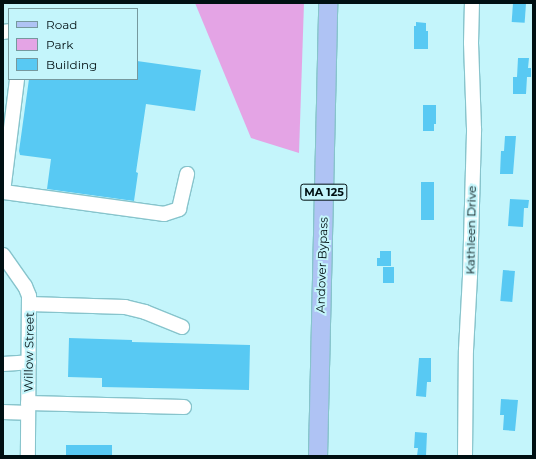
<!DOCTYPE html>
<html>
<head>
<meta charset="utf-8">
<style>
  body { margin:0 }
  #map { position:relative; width:536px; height:459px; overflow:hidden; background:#c4f5fb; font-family:Montserrat,sans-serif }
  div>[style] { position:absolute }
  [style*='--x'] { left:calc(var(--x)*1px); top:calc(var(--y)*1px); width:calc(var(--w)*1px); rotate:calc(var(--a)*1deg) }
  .green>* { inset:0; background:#e4a4e5 }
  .building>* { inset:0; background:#58c9f3; transform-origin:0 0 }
  .roads { filter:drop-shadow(1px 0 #87c4cc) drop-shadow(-1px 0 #87c4cc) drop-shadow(0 1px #87c4cc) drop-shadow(0 -1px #87c4cc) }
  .minor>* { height:14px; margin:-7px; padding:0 7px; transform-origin:7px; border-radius:7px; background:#fff }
  .major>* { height:18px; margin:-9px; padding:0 9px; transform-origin:9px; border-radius:9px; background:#afc3f4 }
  span { translate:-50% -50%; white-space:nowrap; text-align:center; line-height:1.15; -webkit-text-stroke:4px #c4f5fb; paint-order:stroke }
  .shield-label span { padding:1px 3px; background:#c4f5fb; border:1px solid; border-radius:3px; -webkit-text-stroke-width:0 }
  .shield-label { font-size:11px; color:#000f12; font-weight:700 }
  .street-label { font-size:12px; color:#000f12 }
  .frame { position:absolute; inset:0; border:4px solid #000f12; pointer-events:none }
  .legend { position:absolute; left:8px; top:8px; width:130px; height:72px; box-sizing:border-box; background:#c4f5fb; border:1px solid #76999e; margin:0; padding:5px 7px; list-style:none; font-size:12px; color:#000f12 }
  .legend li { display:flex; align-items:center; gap:8px; height:20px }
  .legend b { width:20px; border:1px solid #76999e }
</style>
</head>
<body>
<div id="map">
  <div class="green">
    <div style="clip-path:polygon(195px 3px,304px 3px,299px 153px,251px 138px)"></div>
  </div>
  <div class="building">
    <div style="left:513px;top:3px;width:13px;height:19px;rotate:4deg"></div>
    <div style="clip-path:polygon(416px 22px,426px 23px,426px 31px,428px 31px,428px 49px,414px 49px,414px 26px,416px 26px)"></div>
    <div style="clip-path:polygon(518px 58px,529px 58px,528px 68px,531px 68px,531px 77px,527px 77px,526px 94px,513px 94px,513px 77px,517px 77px)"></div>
    <div style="clip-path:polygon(137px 61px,201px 70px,195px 111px,146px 104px,136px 172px,138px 173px,134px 201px,47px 189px,51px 159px,20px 155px,19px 151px,29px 79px,137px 79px)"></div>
    <div style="clip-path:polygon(423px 105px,436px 105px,436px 124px,434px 124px,434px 131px,423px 131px)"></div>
    <div style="clip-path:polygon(505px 136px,516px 136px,513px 174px,500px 174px,501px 151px,504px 151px)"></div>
    <div style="left:421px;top:182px;width:13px;height:38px"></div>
    <div style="clip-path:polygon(510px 199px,529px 200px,528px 208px,524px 208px,523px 227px,508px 226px)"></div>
    <div style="clip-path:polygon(380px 251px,391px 251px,391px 266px,377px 266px,377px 258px,380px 258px)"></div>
    <div style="left:383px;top:267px;width:11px;height:16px"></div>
    <div style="left:503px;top:270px;width:12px;height:31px;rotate:5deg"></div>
    <div style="clip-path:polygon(69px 338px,132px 340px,132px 342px,250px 345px,249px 390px,102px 387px,102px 378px,68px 377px)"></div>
    <div style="clip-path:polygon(419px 358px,431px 358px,431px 382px,427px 382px,426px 397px,416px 396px)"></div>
    <div style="clip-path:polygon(501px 399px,518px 400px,515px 431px,503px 430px,504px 415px,500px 415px)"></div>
    <div style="clip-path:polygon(415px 432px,427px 433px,426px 456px,417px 456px,418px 448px,414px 448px)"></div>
    <div style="left:66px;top:445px;width:46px;height:11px"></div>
  </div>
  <div class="roads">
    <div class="minor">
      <div style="--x:3;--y:32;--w:6;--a:-9"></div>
      <div style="--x:3;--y:192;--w:114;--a:-82.9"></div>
      <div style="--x:4;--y:192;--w:162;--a:7.8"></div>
      <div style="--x:164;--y:214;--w:16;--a:-18"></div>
      <div style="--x:179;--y:209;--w:36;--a:-77"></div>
      <div style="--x:3;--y:255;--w:38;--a:55"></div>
      <div style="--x:25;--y:286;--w:11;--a:68"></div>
      <div style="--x:29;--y:296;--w:160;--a:90.4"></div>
      <div style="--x:29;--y:304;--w:96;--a:1.8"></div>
      <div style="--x:125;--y:307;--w:21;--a:14"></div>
      <div style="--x:145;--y:312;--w:40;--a:22"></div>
      <div style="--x:3;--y:364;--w:26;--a:-4"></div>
      <div style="--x:28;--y:403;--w:156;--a:1.5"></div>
      <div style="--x:3;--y:412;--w:25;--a:2"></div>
      <div style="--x:465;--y:456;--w:106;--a:-89.5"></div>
      <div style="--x:466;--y:350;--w:74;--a:-86.9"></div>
      <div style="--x:470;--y:276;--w:147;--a:-88.4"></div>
      <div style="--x:474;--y:129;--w:86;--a:-92"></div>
      <div style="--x:471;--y:43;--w:40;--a:-88.6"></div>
    </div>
    <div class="major">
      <div style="--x:318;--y:456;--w:453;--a:-88.7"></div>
    </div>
  </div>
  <div class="shield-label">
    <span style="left:324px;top:192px">MA 125</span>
  </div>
  <div class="street-label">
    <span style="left:471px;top:230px;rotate:-89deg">Kathleen Drive</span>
    <span style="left:322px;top:265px;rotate:-88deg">Andover Bypass</span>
    <span style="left:29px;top:352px;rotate:-89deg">Willow Street</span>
  </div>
  <div class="frame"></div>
  <ul class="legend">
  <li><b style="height:5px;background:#afc3f4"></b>Road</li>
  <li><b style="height:11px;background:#e4a4e5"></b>Park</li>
  <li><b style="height:11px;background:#58c9f3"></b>Building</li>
  </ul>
</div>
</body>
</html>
